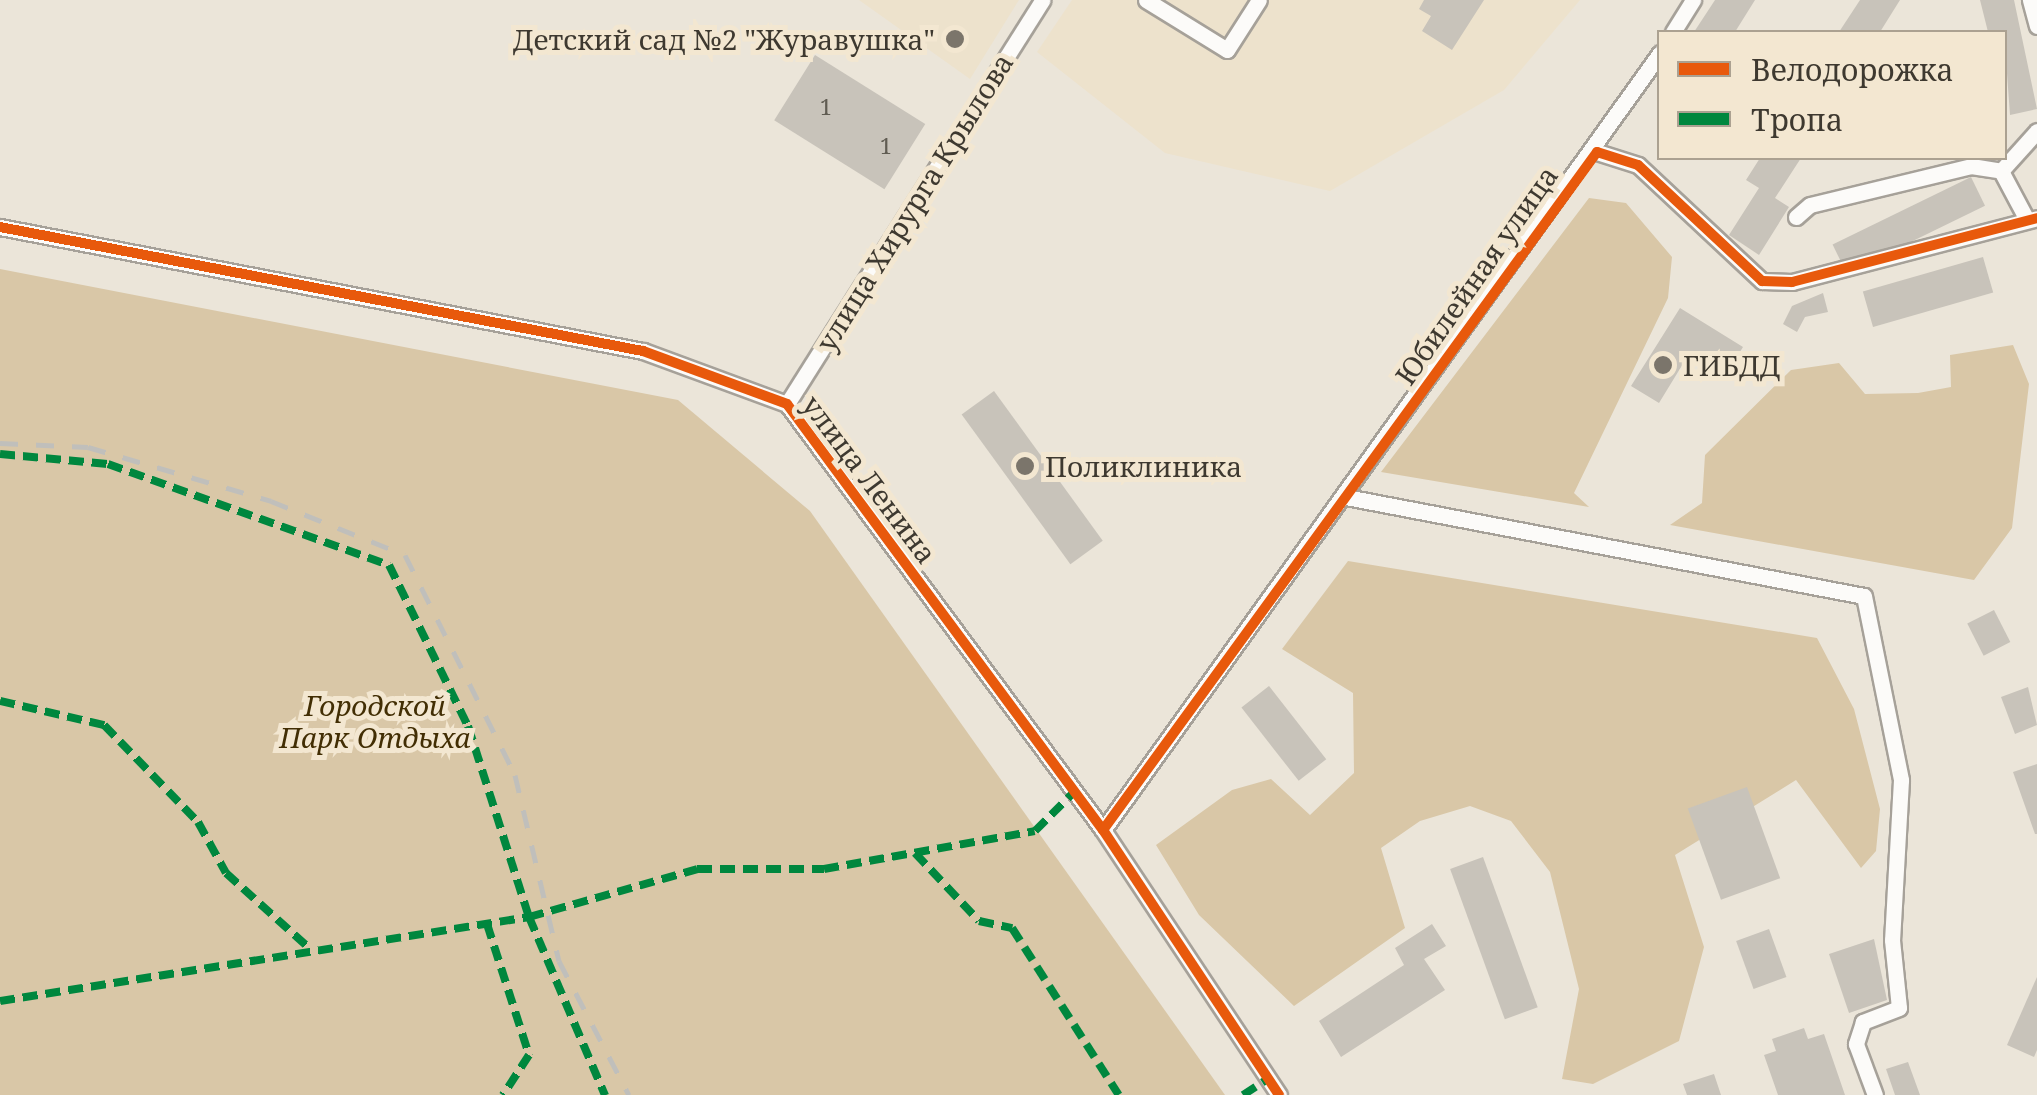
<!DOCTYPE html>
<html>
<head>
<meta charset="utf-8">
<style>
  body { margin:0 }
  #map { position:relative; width:2037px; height:1095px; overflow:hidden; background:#ebe5d9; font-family:"Noto Serif",serif }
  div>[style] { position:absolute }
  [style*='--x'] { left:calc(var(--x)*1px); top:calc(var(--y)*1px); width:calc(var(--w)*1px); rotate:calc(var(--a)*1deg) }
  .built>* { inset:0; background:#ede2cc }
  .forest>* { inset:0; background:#d9c7a7 }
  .building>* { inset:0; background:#c8c3ba; transform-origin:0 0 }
  .roads { filter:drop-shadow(2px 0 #a6a199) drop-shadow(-2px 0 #a6a199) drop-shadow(0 2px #a6a199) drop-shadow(0 -2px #a6a199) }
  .minor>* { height:15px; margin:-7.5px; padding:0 7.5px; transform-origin:7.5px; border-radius:7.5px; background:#fcfbf9 }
  .rail>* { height:5px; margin-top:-2.5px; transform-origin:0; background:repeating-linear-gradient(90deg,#c0bfbb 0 18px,transparent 0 36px) }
  .quiet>* { height:8px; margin-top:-4px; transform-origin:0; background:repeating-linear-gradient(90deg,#00873e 0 15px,transparent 0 23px) }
  .cycleway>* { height:10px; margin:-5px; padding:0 5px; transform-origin:5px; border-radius:5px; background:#e8590c }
  .dots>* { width:28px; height:28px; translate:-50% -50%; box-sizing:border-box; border:5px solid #f3e7d1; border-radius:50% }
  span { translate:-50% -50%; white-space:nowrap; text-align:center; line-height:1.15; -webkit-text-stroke:10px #f3e7d1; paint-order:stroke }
  .number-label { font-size:22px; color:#605c52 }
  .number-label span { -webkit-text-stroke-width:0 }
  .poi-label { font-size:28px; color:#3e3930 }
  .right { translate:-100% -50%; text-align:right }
  .left { translate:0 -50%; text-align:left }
  .street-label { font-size:28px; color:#3e3930 }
  .park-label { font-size:28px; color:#422e04; font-style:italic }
  .legend { position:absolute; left:1657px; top:30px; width:350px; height:130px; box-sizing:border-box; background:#f3e7d1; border:2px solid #aba191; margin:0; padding:12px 18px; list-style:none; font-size:30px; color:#3e3930 }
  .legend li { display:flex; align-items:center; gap:20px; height:50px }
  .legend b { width:50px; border:2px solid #aba191 }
</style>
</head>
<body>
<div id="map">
  <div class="built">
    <div style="clip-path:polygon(859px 0,1019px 0,970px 79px)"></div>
    <div style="clip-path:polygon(1072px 0,1580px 0,1504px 90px,1330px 191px,1165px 153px,1037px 52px)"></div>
  </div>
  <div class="forest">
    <div style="clip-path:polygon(1589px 198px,1626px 203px,1672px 257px,1668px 298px,1574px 493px,1589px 507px,1381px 472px)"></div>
    <div style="clip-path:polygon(0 269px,678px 400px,810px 511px,1225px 1095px,0 1095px)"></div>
    <div style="clip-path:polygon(2013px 345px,2029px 384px,2012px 528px,1974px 580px,1670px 525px,1702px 503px,1705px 455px,1791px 370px,1839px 363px,1865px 394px,1918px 393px,1951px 387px,1950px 355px)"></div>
    <div style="clip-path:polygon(1348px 561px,1817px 638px,1854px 709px,1880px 809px,1876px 851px,1861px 868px,1796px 780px,1675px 855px,1704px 947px,1679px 1041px,1593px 1084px,1562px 1079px,1579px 989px,1550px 872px,1511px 821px,1470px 806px,1420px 821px,1381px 848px,1405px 928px,1294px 1006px,1199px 915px,1156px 845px,1232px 790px,1271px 779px,1310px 815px,1354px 773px,1353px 693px,1282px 649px)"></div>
  </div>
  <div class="building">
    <div style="clip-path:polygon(1424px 0,1484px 0,1452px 50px,1422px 31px,1431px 16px,1419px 9px)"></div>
    <div style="clip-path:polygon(1715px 0,1755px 0,1735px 32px,1694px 32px)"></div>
    <div style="clip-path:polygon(1860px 0,1900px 0,1880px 32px,1839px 32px)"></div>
    <div style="clip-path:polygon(1980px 0,2014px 0,2037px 109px,2010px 115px,2004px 32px,1988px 32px)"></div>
    <div style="left:815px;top:55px;width:130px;height:77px;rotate:32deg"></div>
    <div style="clip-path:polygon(1760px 158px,1801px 158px,1775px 198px,1789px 207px,1759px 255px,1729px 235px,1759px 188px,1746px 180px)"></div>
    <div style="left:1971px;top:177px;width:32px;height:154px;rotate:64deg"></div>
    <div style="left:1983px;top:257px;width:37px;height:125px;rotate:74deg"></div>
    <div style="clip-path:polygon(1823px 293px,1828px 312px,1805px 317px,1797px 332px,1783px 324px,1792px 306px)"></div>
    <div style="clip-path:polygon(1680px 308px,1743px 347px,1725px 376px,1689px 354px,1659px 403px,1631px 386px)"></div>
    <div style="left:994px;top:391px;width:185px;height:40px;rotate:54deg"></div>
    <div style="left:1994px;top:610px;width:36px;height:30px;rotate:63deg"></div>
    <div style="left:1269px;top:686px;width:93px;height:35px;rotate:52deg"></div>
    <div style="clip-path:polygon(2028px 687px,2037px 725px,2015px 734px,2001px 697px)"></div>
    <div style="clip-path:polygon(2037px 764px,2037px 834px,2035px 834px,2013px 772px)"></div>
    <div style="left:1747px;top:787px;width:97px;height:63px;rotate:70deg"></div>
    <div style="left:1483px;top:857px;width:160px;height:35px;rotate:70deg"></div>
    <div style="clip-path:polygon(1432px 924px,1446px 946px,1424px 959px,1445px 990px,1341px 1057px,1319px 1021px,1404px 965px,1395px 948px)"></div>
    <div style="left:1769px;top:929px;width:51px;height:35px;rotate:70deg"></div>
    <div style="clip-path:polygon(1874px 939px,1887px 1000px,1849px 1013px,1829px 954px)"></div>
    <div style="clip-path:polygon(2037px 977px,2037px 1050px,2034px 1057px,2007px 1045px)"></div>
    <div style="clip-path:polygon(1804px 1028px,1808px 1039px,1824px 1034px,1845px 1095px,1778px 1095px,1764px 1055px,1776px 1051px,1772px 1039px)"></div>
    <div style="clip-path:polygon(1908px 1062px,1920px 1095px,1895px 1095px,1886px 1069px)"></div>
    <div style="clip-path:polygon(1714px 1074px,1721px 1095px,1687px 1095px,1683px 1084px)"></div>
  </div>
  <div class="roads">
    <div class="minor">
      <div style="--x:1146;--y:0;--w:95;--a:31.7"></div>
      <div style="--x:1227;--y:50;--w:59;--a:-57.4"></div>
      <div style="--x:2030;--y:0;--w:27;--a:75"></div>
      <div style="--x:1673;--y:32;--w:38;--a:-58"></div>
      <div style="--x:1597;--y:152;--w:43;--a:17.6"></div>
      <div style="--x:1638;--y:165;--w:170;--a:43.1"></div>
      <div style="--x:1762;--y:281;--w:30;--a:2"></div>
      <div style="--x:1792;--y:282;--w:253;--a:-14.6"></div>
      <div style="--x:2001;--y:171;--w:54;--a:-48"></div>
      <div style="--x:1796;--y:217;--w:18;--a:-41"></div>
      <div style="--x:1810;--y:205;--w:166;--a:-13.6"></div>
      <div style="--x:1971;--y:166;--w:30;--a:9"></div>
      <div style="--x:2001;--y:171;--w:55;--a:62"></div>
      <div style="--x:0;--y:227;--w:655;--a:10.92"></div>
      <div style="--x:643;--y:351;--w:153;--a:20.2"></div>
      <div style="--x:787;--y:404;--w:530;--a:53.43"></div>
      <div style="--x:1103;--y:830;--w:318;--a:56.4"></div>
      <div style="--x:787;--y:404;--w:478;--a:-57.7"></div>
      <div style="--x:1346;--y:497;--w:527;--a:10.82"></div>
      <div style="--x:1864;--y:596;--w:188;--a:78.6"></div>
      <div style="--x:1901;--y:780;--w:160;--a:93.2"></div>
      <div style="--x:1892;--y:940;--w:68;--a:84.1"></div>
      <div style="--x:1899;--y:1008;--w:39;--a:159"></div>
      <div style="--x:1863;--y:1022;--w:23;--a:108"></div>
      <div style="--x:1856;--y:1044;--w:54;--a:69.6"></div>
      <div style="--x:1103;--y:830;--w:956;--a:-54.36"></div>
    </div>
  </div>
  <div class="rail">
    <div style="--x:0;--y:443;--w:88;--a:2.6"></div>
    <div style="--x:88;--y:447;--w:191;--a:16.4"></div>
    <div style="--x:271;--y:501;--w:144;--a:21.9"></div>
    <div style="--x:405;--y:555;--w:246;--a:63.4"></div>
    <div style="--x:515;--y:775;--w:191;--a:76.7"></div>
    <div style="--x:559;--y:961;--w:151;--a:62.4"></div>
  </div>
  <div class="quiet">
    <div style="--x:0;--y:454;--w:108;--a:5.3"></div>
    <div style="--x:108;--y:464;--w:299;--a:19.8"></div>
    <div style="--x:389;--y:565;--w:179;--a:63.9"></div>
    <div style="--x:468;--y:726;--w:201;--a:72.3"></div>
    <div style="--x:529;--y:917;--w:194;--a:66.9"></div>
    <div style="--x:0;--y:701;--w:107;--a:13"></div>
    <div style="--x:104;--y:725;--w:135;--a:45.9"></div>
    <div style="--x:198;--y:822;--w:58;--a:61.2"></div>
    <div style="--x:226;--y:873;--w:112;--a:42.1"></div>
    <div style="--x:915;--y:853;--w:93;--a:46.7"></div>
    <div style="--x:979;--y:921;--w:34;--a:12"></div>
    <div style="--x:1012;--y:928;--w:198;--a:57.4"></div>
    <div style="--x:487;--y:924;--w:138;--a:72.2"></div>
    <div style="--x:529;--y:1055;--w:48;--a:123"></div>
    <div style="--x:0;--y:1001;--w:536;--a:-9.02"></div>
    <div style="--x:529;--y:917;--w:175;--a:-15.9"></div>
    <div style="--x:697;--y:869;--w:127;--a:0"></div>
    <div style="--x:824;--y:869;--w:214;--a:-10.2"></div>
    <div style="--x:1035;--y:831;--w:55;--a:-45"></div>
    <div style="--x:1243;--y:1095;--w:30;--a:-33"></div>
  </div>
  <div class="cycleway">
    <div style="--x:0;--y:227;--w:655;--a:10.92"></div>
    <div style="--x:643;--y:351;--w:153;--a:20.2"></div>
    <div style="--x:787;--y:404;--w:530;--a:53.43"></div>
    <div style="--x:1103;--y:830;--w:318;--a:56.4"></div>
    <div style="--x:1103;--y:830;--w:839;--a:-53.92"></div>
    <div style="--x:1597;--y:152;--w:43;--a:17.6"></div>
    <div style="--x:1638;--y:165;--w:170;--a:43.1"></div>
    <div style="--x:1762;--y:281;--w:30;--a:2"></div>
    <div style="--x:1792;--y:282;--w:253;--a:-14.6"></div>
  </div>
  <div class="dots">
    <div style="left:955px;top:39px;background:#7b756b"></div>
    <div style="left:1663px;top:365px;background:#7b756b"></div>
    <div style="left:1025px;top:466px;background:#7b756b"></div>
  </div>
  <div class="number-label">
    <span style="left:826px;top:107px">1</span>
    <span style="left:886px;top:146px">1</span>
  </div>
  <div class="poi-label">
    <span class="right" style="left:935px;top:39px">Детский сад №2 "Журавушка"</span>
    <span class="left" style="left:1683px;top:365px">ГИБДД</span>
    <span class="left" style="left:1045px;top:466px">Поликлиника</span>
  </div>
  <div class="street-label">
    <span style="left:914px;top:202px;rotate:-58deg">улица Хирурга Крылова</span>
    <span style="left:1476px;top:275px;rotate:-55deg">Юбилейная улица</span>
    <span style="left:870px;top:479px;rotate:53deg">улица Ленина</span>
  </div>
  <div class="park-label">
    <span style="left:375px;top:721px">Городской<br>Парк Отдыха</span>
  </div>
  <ul class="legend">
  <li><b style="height:12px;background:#e8590c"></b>Велодорожка</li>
  <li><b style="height:12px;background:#00873e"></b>Тропа</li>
  </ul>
</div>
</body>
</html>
